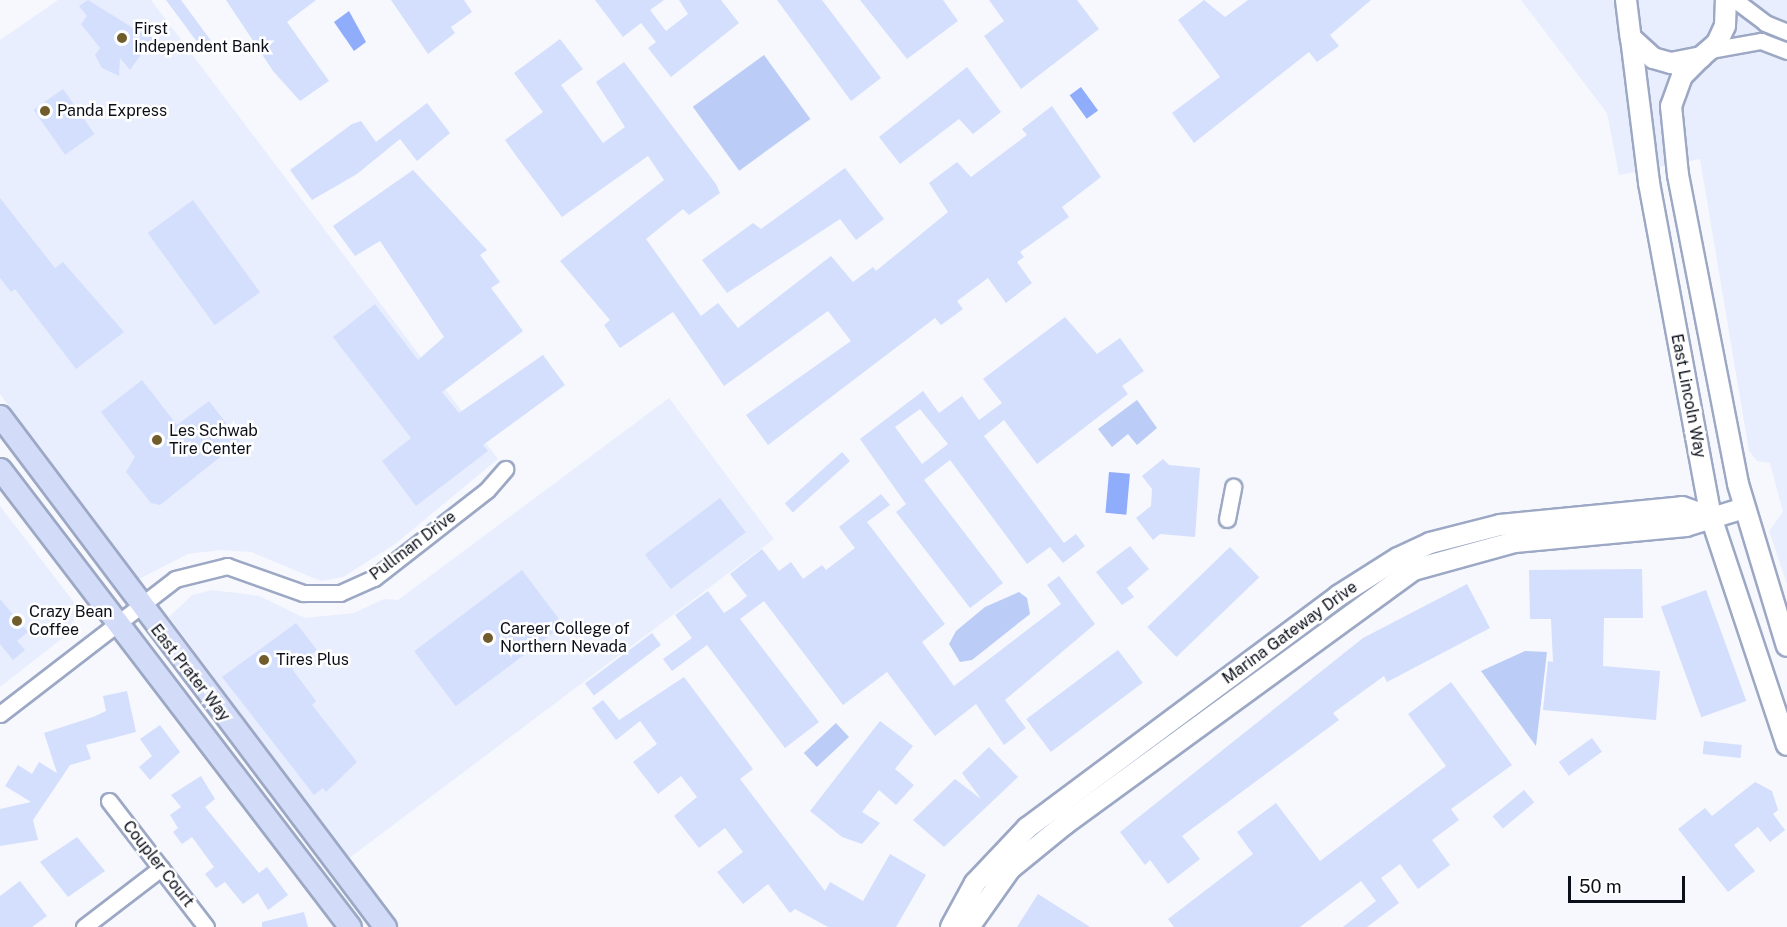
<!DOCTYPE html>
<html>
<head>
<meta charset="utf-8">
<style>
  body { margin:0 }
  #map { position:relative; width:1787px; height:927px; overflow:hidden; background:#f6f8fe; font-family:"Public Sans",sans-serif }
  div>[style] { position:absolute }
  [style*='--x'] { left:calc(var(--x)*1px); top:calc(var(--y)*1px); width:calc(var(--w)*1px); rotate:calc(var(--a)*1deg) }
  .built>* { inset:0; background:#e8eefd }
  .green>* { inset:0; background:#bbccf6; transform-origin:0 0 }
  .water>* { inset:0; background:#90adfb; transform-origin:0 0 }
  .building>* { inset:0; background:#d3dffd; transform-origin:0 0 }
  .roads { filter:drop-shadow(2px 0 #9ca8c4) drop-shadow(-2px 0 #9ca8c4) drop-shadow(0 2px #9ca8c4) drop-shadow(0 -2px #9ca8c4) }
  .minor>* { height:15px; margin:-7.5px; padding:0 7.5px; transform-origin:7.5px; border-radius:7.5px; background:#fff }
  .tertiary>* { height:20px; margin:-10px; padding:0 10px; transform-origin:10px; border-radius:10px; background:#fff }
  .secondary>* { height:21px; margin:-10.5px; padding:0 10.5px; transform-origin:10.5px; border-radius:10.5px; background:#d2dcf9 }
  .dots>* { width:16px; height:16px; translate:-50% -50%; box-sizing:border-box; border:3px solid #fff; border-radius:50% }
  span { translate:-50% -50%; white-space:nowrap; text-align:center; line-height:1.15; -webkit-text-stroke:5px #fff; paint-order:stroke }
  .poi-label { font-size:16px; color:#0b0f19 }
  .left { translate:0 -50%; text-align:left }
  .street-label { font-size:16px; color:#0b0f19 }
  .scale { position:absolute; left:1568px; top:876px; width:117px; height:27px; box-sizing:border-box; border:3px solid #0b0f19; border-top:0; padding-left:8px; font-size:18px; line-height:21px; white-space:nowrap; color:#0b0f19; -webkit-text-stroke:4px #fff; paint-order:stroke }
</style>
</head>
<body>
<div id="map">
  <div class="built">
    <div style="clip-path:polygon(58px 0,151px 0,498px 459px,395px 544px,343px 577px,321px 581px,251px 552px,220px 550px,188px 554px,137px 580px,0 394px,0 40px)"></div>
    <div style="clip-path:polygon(1521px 0,1787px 0,1787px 584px,1769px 531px,1783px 512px,1770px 463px,1757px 461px,1749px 451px,1700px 159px,1619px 175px,1607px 113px)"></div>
    <div style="clip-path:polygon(669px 398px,774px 539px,348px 859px,169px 617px,192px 595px,212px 590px,259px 596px,305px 618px,354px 613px,384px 599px,398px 600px)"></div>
    <div style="clip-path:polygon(0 506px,80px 610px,64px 637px,0 687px)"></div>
  </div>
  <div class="green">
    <div style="left:764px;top:55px;width:79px;height:88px;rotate:54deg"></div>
    <div style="clip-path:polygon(1137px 400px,1157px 428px,1137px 445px,1128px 434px,1112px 447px,1098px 429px)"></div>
    <div style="clip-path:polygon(1019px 592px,1027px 598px,1030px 614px,972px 660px,960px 662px,949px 644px,956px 631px,985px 607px)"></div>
    <div style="clip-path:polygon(1525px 651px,1547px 652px,1536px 746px,1481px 671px)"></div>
    <div style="left:836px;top:723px;width:19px;height:44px;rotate:47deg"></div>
  </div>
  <div class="water">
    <div style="clip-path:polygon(349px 11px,366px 42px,354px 51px,334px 22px)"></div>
    <div style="left:1081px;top:87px;width:29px;height:14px;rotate:54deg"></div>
    <div style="left:1109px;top:472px;width:21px;height:41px;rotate:5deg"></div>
  </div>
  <div class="building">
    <div style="clip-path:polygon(88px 0,146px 36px,152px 33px,155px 53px,142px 53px,130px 70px,120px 58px,119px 76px,102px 68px,95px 55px,100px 48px,81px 24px,87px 16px,79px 6px)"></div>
    <div style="clip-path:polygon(166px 0,181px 0,212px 42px,203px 50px)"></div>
    <div style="clip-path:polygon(226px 0,316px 0,287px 22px,329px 81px,300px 101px,273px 71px)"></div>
    <div style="clip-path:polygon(391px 0,464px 0,472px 12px,451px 27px,455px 33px,428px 54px)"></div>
    <div style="clip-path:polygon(595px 0,664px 0,650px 10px,666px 31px,688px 14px,679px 0,721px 0,739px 23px,671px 77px,648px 48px,656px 42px,641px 23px,623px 37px)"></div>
    <div style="clip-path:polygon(777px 0,822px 0,881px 78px,851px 101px)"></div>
    <div style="clip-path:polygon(860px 0,943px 0,958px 21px,907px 59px)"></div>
    <div style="clip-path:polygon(989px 0,1077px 0,1099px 29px,1021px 89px,984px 36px,1004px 21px)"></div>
    <div style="clip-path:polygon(1204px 0,1225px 17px,1248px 0,1371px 0,1330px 35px,1339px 46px,1317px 62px,1309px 52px,1194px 143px,1172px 113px,1220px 77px,1178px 20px)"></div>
    <div style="clip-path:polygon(560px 39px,583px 69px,561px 85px,603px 143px,625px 127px,596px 82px,624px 62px,716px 184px,720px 193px,689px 215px,683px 209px,646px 239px,701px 316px,718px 303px,738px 328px,831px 256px,853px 282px,873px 267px,876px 271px,948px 212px,929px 183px,957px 162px,971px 177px,1027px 135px,1022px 129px,1052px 106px,1101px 177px,1062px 207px,1069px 217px,1020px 252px,1024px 257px,1017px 262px,1032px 283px,1006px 303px,988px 278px,957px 301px,963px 309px,941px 325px,935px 318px,768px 445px,746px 415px,851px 341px,828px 311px,724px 386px,673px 312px,620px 348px,604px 325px,610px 320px,560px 261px,664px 180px,648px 156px,562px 217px,517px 157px,505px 140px,543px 112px,514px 73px)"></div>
    <div style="clip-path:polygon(967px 67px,1001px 112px,973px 134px,959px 119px,900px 164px,879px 137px)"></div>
    <div style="left:63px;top:89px;width:55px;height:36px;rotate:55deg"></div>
    <div style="clip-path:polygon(427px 103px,450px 133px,417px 161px,400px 139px,357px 174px,312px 200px,290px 170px,352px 124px,361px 121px,376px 142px)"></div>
    <div style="clip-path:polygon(845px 168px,884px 219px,856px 240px,840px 219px,727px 293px,702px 260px,753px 223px,761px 229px)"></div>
    <div style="clip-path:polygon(413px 170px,487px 250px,480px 255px,500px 282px,491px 288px,523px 331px,442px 392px,459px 413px,543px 355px,565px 385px,483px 445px,488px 451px,416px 506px,382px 461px,411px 438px,333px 337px,375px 304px,418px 360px,444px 337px,380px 241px,355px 256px,333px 226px)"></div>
    <div style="clip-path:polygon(0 198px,55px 268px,63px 262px,124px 332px,76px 369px,15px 289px,11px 292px,0 278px)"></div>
    <div style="left:193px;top:200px;width:114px;height:56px;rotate:54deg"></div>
    <div style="clip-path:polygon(evenodd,1065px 317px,1097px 354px,1120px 338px,1144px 371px,1122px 386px,1128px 394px,1037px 464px,1004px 420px,984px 436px,1064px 543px,1076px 534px,1085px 546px,1063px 563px,1050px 547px,1027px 564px,950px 460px,924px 480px,1003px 583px,970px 608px,896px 512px,906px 504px,860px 439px,923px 391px,939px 413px,962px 396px,979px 420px,1002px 403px,983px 379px,1065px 317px,920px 409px,948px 444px,922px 464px,895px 427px,920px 409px)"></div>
    <div style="clip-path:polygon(142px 380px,177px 425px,209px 401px,240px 441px,160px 505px,151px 503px,126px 472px,135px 457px,101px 412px)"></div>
    <div style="left:842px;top:452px;width:12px;height:77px;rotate:48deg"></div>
    <div style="clip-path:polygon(1163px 459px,1169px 465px,1200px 468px,1195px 537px,1160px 534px,1153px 540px,1136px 518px,1151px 506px,1152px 489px,1142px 476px)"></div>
    <div style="clip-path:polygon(881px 494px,890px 505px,867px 522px,945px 624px,922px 642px,954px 686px,1061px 604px,1047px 585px,1059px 576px,1095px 624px,1005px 700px,1026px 728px,1004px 745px,976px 704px,935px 736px,887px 672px,843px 705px,764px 601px,740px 619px,819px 722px,785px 748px,707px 645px,672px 671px,663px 659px,692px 638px,675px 615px,708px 591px,724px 613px,736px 605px,747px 596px,730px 574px,762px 549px,779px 571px,791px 562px,803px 579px,822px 565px,826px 570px,855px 548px,839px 527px)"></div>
    <div style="left:720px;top:498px;width:43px;height:94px;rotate:53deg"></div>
    <div style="clip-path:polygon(1130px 546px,1149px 569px,1127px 588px,1134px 597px,1122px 605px,1096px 572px)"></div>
    <div style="left:1230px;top:547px;width:42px;height:115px;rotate:46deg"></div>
    <div style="clip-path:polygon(1642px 569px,1643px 618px,1604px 618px,1603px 666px,1660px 671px,1656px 720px,1543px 710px,1548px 661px,1553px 662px,1551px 619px,1530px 619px,1529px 570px)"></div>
    <div style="left:522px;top:570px;width:69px;height:135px;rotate:53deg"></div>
    <div style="clip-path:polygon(1467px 584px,1490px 628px,1387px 682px,1384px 676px,1333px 713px,1339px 720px,1182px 836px,1200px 859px,1168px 884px,1150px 860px,1145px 865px,1120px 832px,1363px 638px)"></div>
    <div style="left:1706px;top:590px;width:118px;height:48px;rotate:70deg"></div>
    <div style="clip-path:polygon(0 599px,28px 632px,17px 641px,25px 650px,13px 660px,0 644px)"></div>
    <div style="clip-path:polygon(296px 623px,317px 650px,292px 669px,316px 701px,312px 705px,357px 762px,326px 792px,323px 788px,314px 795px,222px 677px)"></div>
    <div style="left:652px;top:633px;width:15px;height:84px;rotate:53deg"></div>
    <div style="left:1118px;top:650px;width:41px;height:115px;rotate:53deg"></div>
    <div style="clip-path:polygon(684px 677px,753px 769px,740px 779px,825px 891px,830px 882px,863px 901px,890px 854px,926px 875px,896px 927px,828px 927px,795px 909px,790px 913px,768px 884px,743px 904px,717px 872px,743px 852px,725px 828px,699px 848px,674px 816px,697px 797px,681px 776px,658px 794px,633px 762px,657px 744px,640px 721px,616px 740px,592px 708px,603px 700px,619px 720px)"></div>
    <div style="clip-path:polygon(1451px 682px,1512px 765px,1451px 809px,1459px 820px,1432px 840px,1450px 865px,1418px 889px,1400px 864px,1381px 878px,1399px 903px,1367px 927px,1343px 927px,1376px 901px,1361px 881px,1300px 927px,1174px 927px,1168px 919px,1253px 854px,1237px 832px,1276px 803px,1320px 861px,1446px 766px,1408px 714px)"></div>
    <div style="clip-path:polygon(127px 691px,136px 732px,86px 745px,91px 759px,70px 765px,33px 820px,38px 840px,0 846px,0 809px,31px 802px,5px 786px,18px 765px,32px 774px,39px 762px,57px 773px,44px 733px,93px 717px,106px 711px,103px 696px)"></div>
    <div style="clip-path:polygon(880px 721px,913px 746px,895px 769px,914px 785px,896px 805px,879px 790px,862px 812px,880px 823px,862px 844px,842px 837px,810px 811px)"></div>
    <div style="clip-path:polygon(160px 725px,180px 752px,150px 780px,139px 767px,152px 756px,140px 739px)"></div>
    <div style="left:1592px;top:738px;width:17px;height:41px;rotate:54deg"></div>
    <div style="left:1704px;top:741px;width:38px;height:13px;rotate:6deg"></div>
    <div style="clip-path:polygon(989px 747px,1018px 777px,944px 847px,913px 820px,955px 779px,981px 799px,962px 773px)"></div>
    <div style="clip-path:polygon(201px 776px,215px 799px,205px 807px,259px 873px,267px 867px,288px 895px,268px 910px,258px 893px,243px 904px,225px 882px,216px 888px,205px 874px,214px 867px,192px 837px,182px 844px,173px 832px,178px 828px,170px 815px,181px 807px,171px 795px)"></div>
    <div style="clip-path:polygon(1755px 782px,1772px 791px,1778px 810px,1773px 814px,1785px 830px,1770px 842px,1758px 827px,1734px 845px,1755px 871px,1728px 892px,1678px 829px,1705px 808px,1712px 816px)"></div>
    <div style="left:1524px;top:790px;width:16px;height:41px;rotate:50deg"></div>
    <div style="clip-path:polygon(77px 837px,105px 871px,68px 897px,40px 862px)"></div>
    <div style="clip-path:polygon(20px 881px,47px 916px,32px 927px,0 927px,0 896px)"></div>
    <div style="clip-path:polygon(1038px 894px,1090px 927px,1017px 927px)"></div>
    <div style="clip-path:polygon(304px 912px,308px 927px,262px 927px,262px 922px)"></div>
  </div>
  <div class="roads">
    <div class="minor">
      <div style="--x:1735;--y:0;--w:38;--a:37"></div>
      <div style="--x:1765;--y:23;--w:24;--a:22"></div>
      <div style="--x:1710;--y:50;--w:52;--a:-10"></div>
      <div style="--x:1761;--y:41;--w:28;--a:21"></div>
      <div style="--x:1227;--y:519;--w:33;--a:-79"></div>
      <div style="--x:0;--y:714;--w:221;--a:-37.6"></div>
      <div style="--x:175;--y:579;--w:54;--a:-14"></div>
      <div style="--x:227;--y:566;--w:81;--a:19.6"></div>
      <div style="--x:303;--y:593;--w:37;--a:0"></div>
      <div style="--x:340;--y:593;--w:37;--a:-24"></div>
      <div style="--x:374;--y:578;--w:143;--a:-37.9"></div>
      <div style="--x:487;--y:490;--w:28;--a:-49"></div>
      <div style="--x:109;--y:801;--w:159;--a:52.4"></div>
      <div style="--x:84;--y:927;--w:97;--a:-37.5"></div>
    </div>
    <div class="tertiary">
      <div style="--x:1626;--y:0;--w:38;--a:83"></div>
      <div style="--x:1631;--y:38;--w:30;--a:42"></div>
      <div style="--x:1653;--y:58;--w:19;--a:16"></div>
      <div style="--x:1671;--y:63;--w:31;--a:-11"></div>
      <div style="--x:1701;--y:57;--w:21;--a:-41"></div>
      <div style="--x:1717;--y:43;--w:19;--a:-65"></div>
      <div style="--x:1725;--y:26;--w:26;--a:-88"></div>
      <div style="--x:1631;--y:38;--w:146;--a:82.9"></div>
      <div style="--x:1649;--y:183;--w:340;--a:79.5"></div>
      <div style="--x:1711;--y:517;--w:240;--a:71.6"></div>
      <div style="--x:1701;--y:57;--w:27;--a:135"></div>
      <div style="--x:1682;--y:76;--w:32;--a:110"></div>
      <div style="--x:1671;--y:106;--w:69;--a:84.2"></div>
      <div style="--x:1678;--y:175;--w:315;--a:79"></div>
      <div style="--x:1738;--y:484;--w:169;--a:73.2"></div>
      <div style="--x:951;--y:927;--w:50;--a:-61.4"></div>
      <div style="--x:975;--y:883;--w:76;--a:-46.6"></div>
      <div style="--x:1027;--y:828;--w:388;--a:-36.7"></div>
      <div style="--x:1338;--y:596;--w:71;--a:-32.3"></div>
      <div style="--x:1398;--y:558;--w:35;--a:-25"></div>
      <div style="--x:1430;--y:543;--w:72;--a:-14.4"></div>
      <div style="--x:1500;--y:525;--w:183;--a:-5.6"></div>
      <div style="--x:1682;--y:507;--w:31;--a:19"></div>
      <div style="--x:969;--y:927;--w:71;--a:-54.7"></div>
      <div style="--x:1010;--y:869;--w:71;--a:-39.3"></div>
      <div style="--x:1065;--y:824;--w:431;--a:-36.1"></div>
      <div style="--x:1413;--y:570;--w:106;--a:-15.4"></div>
      <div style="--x:1515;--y:542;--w:172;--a:-5.3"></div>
      <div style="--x:1686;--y:526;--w:61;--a:-17.2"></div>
    </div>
    <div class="secondary">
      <div style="--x:0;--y:416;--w:640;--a:53"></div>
      <div style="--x:0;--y:469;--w:576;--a:52.61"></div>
    </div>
  </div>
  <div class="dots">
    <div style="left:122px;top:38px;background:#715d2c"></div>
    <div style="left:45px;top:111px;background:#715d2c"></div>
    <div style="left:157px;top:440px;background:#715d2c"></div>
    <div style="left:17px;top:621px;background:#715d2c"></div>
    <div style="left:488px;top:638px;background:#715d2c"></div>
    <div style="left:264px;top:660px;background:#715d2c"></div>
  </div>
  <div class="poi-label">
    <span class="left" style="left:134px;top:38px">First<br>Independent Bank</span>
    <span class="left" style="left:57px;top:111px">Panda Express</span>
    <span class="left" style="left:169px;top:440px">Les Schwab<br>Tire Center</span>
    <span class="left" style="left:29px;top:621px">Crazy Bean<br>Coffee</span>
    <span class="left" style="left:500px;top:638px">Career College of<br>Northern Nevada</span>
    <span class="left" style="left:276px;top:660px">Tires Plus</span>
  </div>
  <div class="street-label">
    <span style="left:1688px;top:396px;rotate:79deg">East Lincoln Way</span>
    <span style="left:413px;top:546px;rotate:-37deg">Pullman Drive</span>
    <span style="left:1290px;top:633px;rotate:-36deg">Marina Gateway Drive</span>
    <span style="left:190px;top:673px;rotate:52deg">East Prater Way</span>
    <span style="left:158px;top:864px;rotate:52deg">Coupler Court</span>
  </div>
  <div class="scale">50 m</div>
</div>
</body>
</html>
